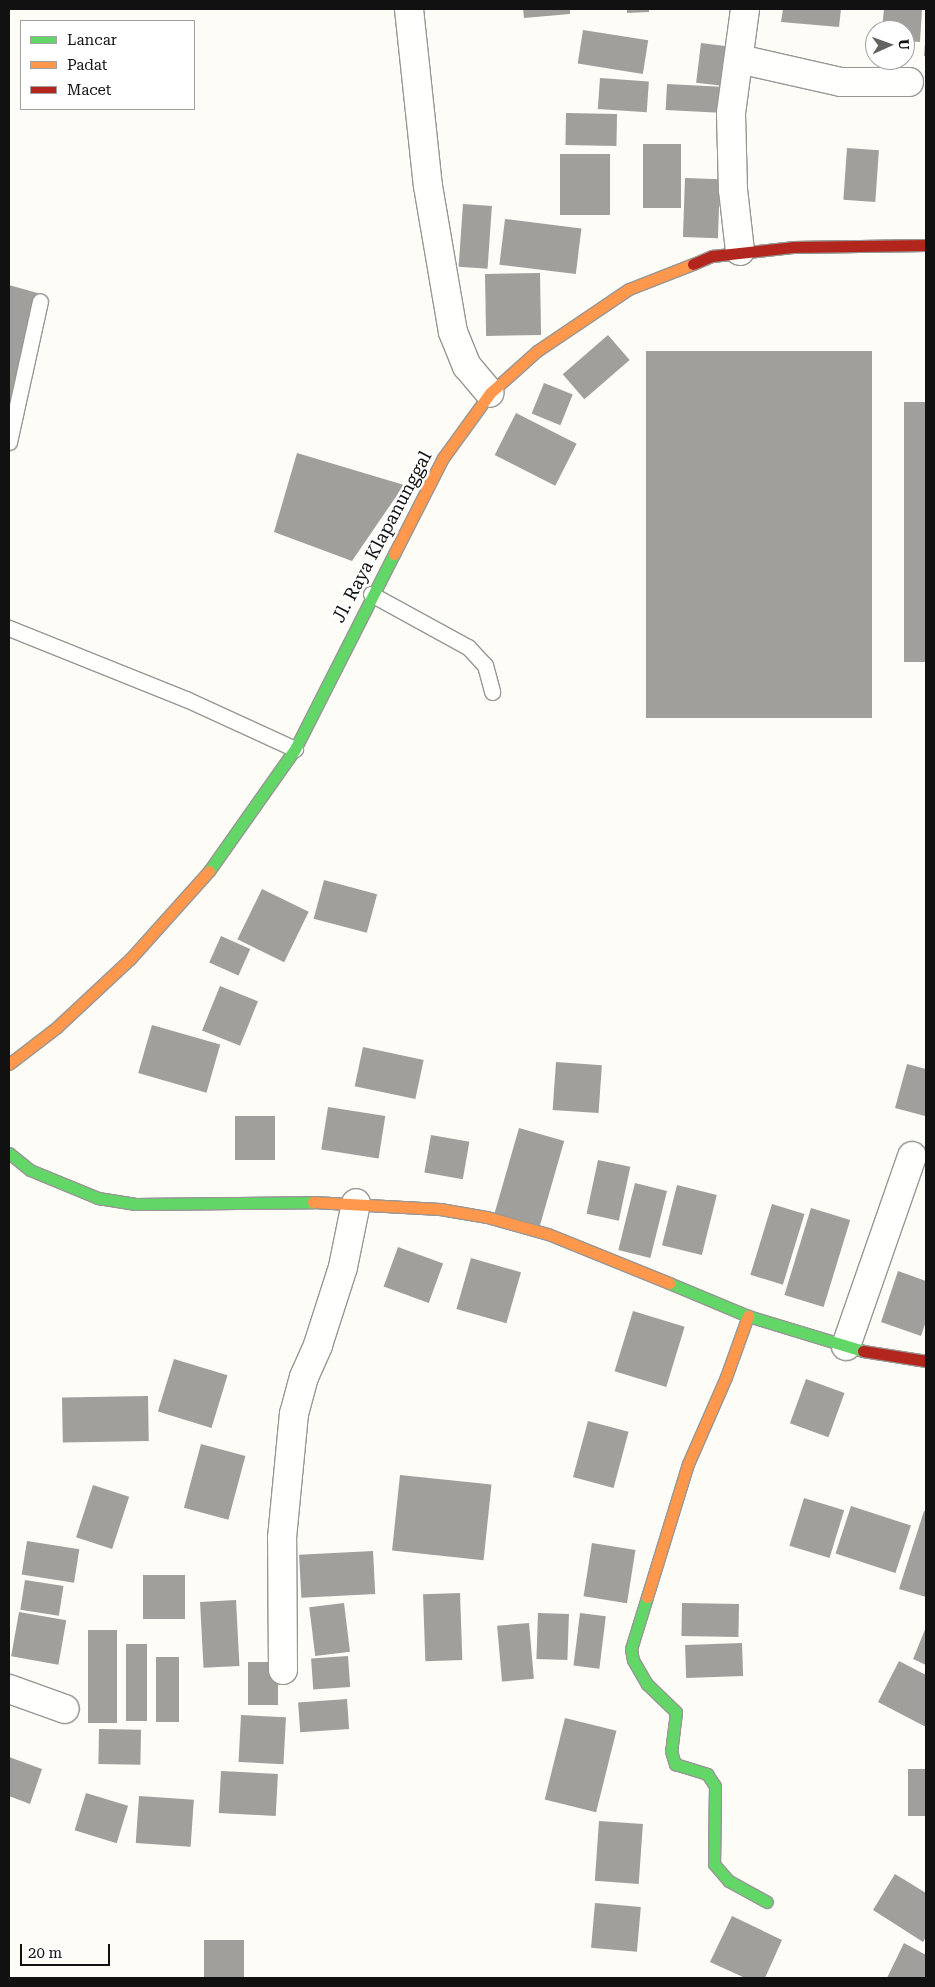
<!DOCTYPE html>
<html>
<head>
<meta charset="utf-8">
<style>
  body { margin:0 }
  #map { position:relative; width:935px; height:1987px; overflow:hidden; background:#fdfcf7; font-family:"Roboto Serif",serif }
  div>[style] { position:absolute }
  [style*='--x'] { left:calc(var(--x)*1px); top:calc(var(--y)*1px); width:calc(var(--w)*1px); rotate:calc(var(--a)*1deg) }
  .building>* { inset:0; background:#a19f9c; transform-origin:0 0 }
  .roads { filter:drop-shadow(1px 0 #979795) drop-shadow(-1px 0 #979795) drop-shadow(0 1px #979795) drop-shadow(0 -1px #979795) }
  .lane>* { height:15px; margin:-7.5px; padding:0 7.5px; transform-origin:7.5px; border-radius:7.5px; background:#fffffe }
  .street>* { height:28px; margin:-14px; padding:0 14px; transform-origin:14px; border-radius:14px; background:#fffffe }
  .fast>* { height:11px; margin:-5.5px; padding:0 5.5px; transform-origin:5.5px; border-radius:5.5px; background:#63d668 }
  .slow>* { height:11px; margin:-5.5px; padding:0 5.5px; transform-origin:5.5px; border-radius:5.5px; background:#ff974d }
  .jam>* { height:11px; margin:-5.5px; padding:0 5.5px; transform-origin:5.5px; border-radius:5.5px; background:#b3261e }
  span { translate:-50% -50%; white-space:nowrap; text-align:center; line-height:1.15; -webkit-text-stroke:5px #fff; paint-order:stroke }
  .street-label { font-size:18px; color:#111 }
  .frame { position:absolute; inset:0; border:10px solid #111; pointer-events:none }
  .legend { position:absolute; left:20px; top:20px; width:175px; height:90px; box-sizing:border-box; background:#fff; border:1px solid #a0a0a0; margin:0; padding:6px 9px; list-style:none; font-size:15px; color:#111 }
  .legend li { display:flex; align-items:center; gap:10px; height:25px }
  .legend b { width:25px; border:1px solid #a0a0a0 }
  .north { position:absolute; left:865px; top:20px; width:50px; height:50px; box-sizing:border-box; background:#fff; border:1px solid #a0a0a0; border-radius:50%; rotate:88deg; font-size:14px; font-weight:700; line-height:20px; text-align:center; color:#111 }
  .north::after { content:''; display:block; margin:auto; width:18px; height:22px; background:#646362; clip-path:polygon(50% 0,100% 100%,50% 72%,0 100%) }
  .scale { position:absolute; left:20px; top:1944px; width:90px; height:22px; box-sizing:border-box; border:2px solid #111; border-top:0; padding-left:6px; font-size:15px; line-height:18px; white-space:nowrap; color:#111; -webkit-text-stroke:4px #fff; paint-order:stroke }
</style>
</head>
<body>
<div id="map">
  <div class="building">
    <div style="clip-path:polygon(523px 9px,570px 9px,570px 14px,524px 18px)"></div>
    <div style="clip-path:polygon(627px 9px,649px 9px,649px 12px,627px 13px)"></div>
    <div style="clip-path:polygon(783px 9px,841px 9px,839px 27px,781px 22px)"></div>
    <div style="clip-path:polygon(884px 9px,922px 9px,920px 42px,905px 41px,905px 30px,882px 30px)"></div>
    <div style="left:583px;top:30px;width:66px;height:34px;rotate:9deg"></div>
    <div style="left:701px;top:43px;width:26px;height:40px;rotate:7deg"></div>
    <div style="clip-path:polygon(925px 43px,926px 43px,926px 56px,924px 56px)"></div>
    <div style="left:600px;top:78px;width:49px;height:31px;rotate:4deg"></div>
    <div style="left:667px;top:84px;width:54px;height:26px;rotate:3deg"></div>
    <div style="left:566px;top:113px;width:51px;height:32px;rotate:1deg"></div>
    <div style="left:643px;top:144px;width:38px;height:64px"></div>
    <div style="left:847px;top:148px;width:32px;height:52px;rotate:4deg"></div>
    <div style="left:560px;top:154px;width:50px;height:61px"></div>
    <div style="left:685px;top:178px;width:35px;height:59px;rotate:2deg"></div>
    <div style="left:463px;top:204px;width:29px;height:63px;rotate:4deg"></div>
    <div style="left:505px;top:219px;width:77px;height:46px;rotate:7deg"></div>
    <div style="left:540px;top:273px;width:62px;height:55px;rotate:89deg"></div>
    <div style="clip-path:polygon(9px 285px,41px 294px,9px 413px)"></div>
    <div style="left:608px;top:335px;width:33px;height:60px;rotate:49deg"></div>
    <div style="left:646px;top:351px;width:226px;height:367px"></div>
    <div style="left:544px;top:383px;width:31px;height:33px;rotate:22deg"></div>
    <div style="left:904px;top:402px;width:22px;height:260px"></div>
    <div style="left:516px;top:413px;width:68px;height:47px;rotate:27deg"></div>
    <div style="clip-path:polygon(297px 453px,404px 485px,352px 561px,274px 532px)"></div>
    <div style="left:324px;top:880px;width:55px;height:40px;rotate:15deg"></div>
    <div style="left:262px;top:889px;width:52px;height:56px;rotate:26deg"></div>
    <div style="left:221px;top:936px;width:32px;height:29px;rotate:24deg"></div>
    <div style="left:220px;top:986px;width:41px;height:48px;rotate:22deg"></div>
    <div style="left:152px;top:1025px;width:71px;height:50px;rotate:16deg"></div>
    <div style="left:363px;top:1047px;width:62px;height:40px;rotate:12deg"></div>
    <div style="left:556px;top:1062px;width:46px;height:48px;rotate:4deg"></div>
    <div style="clip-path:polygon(907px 1064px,926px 1069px,925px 1116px,895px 1108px)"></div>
    <div style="left:328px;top:1107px;width:58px;height:43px;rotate:9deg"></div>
    <div style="left:235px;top:1116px;width:40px;height:44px"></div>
    <div style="left:519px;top:1128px;width:47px;height:90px;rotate:16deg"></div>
    <div style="left:431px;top:1135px;width:39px;height:38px;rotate:10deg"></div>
    <div style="left:598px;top:1160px;width:33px;height:55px;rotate:12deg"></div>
    <div style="left:635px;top:1183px;width:33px;height:69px;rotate:14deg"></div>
    <div style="left:677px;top:1185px;width:41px;height:62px;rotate:14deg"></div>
    <div style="left:772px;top:1204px;width:34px;height:74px;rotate:17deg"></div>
    <div style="left:811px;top:1208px;width:41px;height:91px;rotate:17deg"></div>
    <div style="left:398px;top:1247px;width:48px;height:42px;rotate:20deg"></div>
    <div style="left:471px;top:1258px;width:52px;height:53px;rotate:16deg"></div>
    <div style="clip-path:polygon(898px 1271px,926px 1281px,926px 1321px,921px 1336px,881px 1322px)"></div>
    <div style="left:633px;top:1311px;width:54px;height:63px;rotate:17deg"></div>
    <div style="left:174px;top:1359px;width:56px;height:55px;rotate:17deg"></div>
    <div style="left:806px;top:1379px;width:41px;height:47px;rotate:20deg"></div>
    <div style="left:148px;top:1396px;width:45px;height:86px;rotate:89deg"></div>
    <div style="left:588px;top:1421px;width:42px;height:58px;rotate:15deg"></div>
    <div style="left:201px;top:1444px;width:46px;height:66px;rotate:15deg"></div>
    <div style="left:400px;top:1475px;width:92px;height:76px;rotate:6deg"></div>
    <div style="left:93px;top:1485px;width:38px;height:55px;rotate:18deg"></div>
    <div style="left:804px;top:1498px;width:42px;height:50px;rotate:17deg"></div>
    <div style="left:851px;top:1506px;width:63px;height:50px;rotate:18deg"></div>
    <div style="clip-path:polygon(924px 1511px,926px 1512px,926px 1597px,899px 1589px)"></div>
    <div style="left:27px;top:1541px;width:53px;height:34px;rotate:9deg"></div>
    <div style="left:592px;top:1543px;width:44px;height:54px;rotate:9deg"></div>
    <div style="left:373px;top:1551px;width:43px;height:74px;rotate:87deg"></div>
    <div style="left:143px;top:1575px;width:42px;height:44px"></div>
    <div style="left:25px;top:1580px;width:39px;height:30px;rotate:9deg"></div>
    <div style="left:460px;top:1593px;width:67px;height:37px;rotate:88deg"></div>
    <div style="left:236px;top:1600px;width:66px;height:36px;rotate:87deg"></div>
    <div style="left:344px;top:1603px;width:49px;height:35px;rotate:83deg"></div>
    <div style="left:682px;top:1603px;width:57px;height:33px;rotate:1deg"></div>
    <div style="left:19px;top:1612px;width:48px;height:45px;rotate:10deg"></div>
    <div style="left:538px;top:1613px;width:31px;height:46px;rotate:2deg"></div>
    <div style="left:580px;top:1613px;width:26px;height:53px;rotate:7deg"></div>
    <div style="left:529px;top:1623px;width:56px;height:32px;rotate:85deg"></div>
    <div style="clip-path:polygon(926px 1627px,926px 1665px,913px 1659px)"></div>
    <div style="left:88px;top:1630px;width:29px;height:93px"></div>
    <div style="left:742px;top:1643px;width:33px;height:57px;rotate:88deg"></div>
    <div style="left:126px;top:1644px;width:21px;height:77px"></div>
    <div style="left:348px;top:1656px;width:31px;height:37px;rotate:86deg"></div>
    <div style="left:156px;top:1657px;width:23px;height:65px"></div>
    <div style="clip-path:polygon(899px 1661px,926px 1675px,926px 1727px,878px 1702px)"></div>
    <div style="left:248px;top:1662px;width:30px;height:43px"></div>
    <div style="left:347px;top:1699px;width:30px;height:49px;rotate:86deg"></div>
    <div style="left:241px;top:1715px;width:45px;height:47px;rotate:3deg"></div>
    <div style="left:565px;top:1718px;width:53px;height:84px;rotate:14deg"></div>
    <div style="left:99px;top:1729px;width:42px;height:35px;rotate:1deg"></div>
    <div style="clip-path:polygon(9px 1757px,42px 1769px,30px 1804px,9px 1796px)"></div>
    <div style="left:908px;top:1769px;width:18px;height:47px"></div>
    <div style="left:221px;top:1771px;width:57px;height:42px;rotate:3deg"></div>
    <div style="left:86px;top:1793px;width:44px;height:39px;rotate:17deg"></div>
    <div style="left:139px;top:1796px;width:55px;height:47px;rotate:4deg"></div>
    <div style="left:599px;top:1821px;width:44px;height:60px;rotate:4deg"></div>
    <div style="clip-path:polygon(895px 1874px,926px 1893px,926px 1937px,923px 1942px,873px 1910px)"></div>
    <div style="left:595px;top:1903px;width:46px;height:45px;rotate:5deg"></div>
    <div style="clip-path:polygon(732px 1916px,782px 1940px,765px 1978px,745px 1978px,710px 1962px)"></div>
    <div style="left:204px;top:1940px;width:40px;height:38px"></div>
    <div style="clip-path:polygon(904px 1943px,926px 1955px,926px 1978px,887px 1978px)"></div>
  </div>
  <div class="roads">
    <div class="lane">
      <div style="--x:9;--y:442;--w:144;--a:-77.6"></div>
      <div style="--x:371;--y:594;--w:111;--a:28.7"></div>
      <div style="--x:468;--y:647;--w:25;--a:47"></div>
      <div style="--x:485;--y:665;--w:28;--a:75"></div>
      <div style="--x:9;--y:628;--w:191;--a:21.9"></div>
      <div style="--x:186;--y:699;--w:120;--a:24.6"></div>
    </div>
    <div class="street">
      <div style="--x:409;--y:9;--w:178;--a:83.9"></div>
      <div style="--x:428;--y:186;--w:148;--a:80.3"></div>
      <div style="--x:453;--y:332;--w:37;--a:68"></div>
      <div style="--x:467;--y:366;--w:35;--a:50"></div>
      <div style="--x:739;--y:59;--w:105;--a:12.7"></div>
      <div style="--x:841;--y:82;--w:68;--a:0"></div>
      <div style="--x:740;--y:251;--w:61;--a:-96.5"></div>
      <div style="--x:733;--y:190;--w:77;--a:-91.5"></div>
      <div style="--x:731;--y:113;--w:105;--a:-82.3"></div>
      <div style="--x:846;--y:1346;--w:201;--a:-70.8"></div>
      <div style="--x:283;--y:1670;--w:132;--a:-90.4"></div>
      <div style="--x:282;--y:1538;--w:125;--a:-84.5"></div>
      <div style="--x:294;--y:1414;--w:38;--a:-75"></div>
      <div style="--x:304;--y:1377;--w:35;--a:-66"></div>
      <div style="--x:318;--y:1345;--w:82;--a:-72.2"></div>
      <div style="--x:343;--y:1267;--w:65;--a:-78.5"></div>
      <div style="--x:9;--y:1689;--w:59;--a:19.7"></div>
    </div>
    <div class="fast">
      <div style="--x:209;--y:871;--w:149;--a:-54.8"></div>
      <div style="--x:295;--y:749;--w:219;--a:-63.1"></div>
      <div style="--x:9;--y:1153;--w:27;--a:39"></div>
      <div style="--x:30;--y:1170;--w:74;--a:22.4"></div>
      <div style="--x:98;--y:1198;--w:38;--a:9"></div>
      <div style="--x:136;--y:1204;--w:177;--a:-0.6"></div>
      <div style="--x:669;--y:1283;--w:86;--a:22.7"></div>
      <div style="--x:748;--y:1316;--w:120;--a:16.9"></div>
      <div style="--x:647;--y:1597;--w:54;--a:107.1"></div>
      <div style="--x:631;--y:1649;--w:11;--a:80"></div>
      <div style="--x:633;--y:1660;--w:28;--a:60"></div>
      <div style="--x:647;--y:1684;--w:40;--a:44"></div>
      <div style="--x:676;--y:1712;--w:39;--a:97"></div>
      <div style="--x:671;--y:1751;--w:14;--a:73"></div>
      <div style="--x:675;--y:1764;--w:34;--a:17"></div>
      <div style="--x:707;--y:1774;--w:14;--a:56"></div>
      <div style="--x:715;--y:1786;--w:78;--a:90.7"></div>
      <div style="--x:714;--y:1864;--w:23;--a:49"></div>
      <div style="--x:729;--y:1881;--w:43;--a:28.9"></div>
    </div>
    <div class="slow">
      <div style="--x:394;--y:554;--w:108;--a:-63"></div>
      <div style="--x:443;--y:458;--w:80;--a:-54.1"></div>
      <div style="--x:490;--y:393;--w:63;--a:-41.8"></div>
      <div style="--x:537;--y:351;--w:111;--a:-34"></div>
      <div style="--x:629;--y:289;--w:69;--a:-21.3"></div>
      <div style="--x:9;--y:1064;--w:61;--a:-37.6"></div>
      <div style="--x:57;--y:1027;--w:100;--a:-43"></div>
      <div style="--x:130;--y:959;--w:118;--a:-48.1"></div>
      <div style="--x:313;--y:1202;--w:127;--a:3.2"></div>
      <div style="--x:440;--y:1209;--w:48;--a:9.7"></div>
      <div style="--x:487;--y:1217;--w:63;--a:15.6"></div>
      <div style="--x:548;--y:1234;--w:131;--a:22"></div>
      <div style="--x:647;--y:1597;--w:139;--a:-72.9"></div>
      <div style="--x:688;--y:1464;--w:95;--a:-66.4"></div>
      <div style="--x:726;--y:1377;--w:65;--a:-70.2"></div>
    </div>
    <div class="jam">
      <div style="--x:693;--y:264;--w:21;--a:-23"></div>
      <div style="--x:712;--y:256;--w:81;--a:-6.3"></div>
      <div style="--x:793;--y:247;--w:133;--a:-0.9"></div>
      <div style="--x:863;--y:1351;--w:64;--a:9"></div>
    </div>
  </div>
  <div class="street-label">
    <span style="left:382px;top:537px;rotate:-62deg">Jl. Raya Klapanunggal</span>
  </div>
  <div class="frame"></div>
  <ul class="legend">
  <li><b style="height:6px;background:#63d668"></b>Lancar</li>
  <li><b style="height:6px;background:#ff974d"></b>Padat</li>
  <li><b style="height:6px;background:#b3261e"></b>Macet</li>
  </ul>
  <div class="north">U</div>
  <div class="scale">20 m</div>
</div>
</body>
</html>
